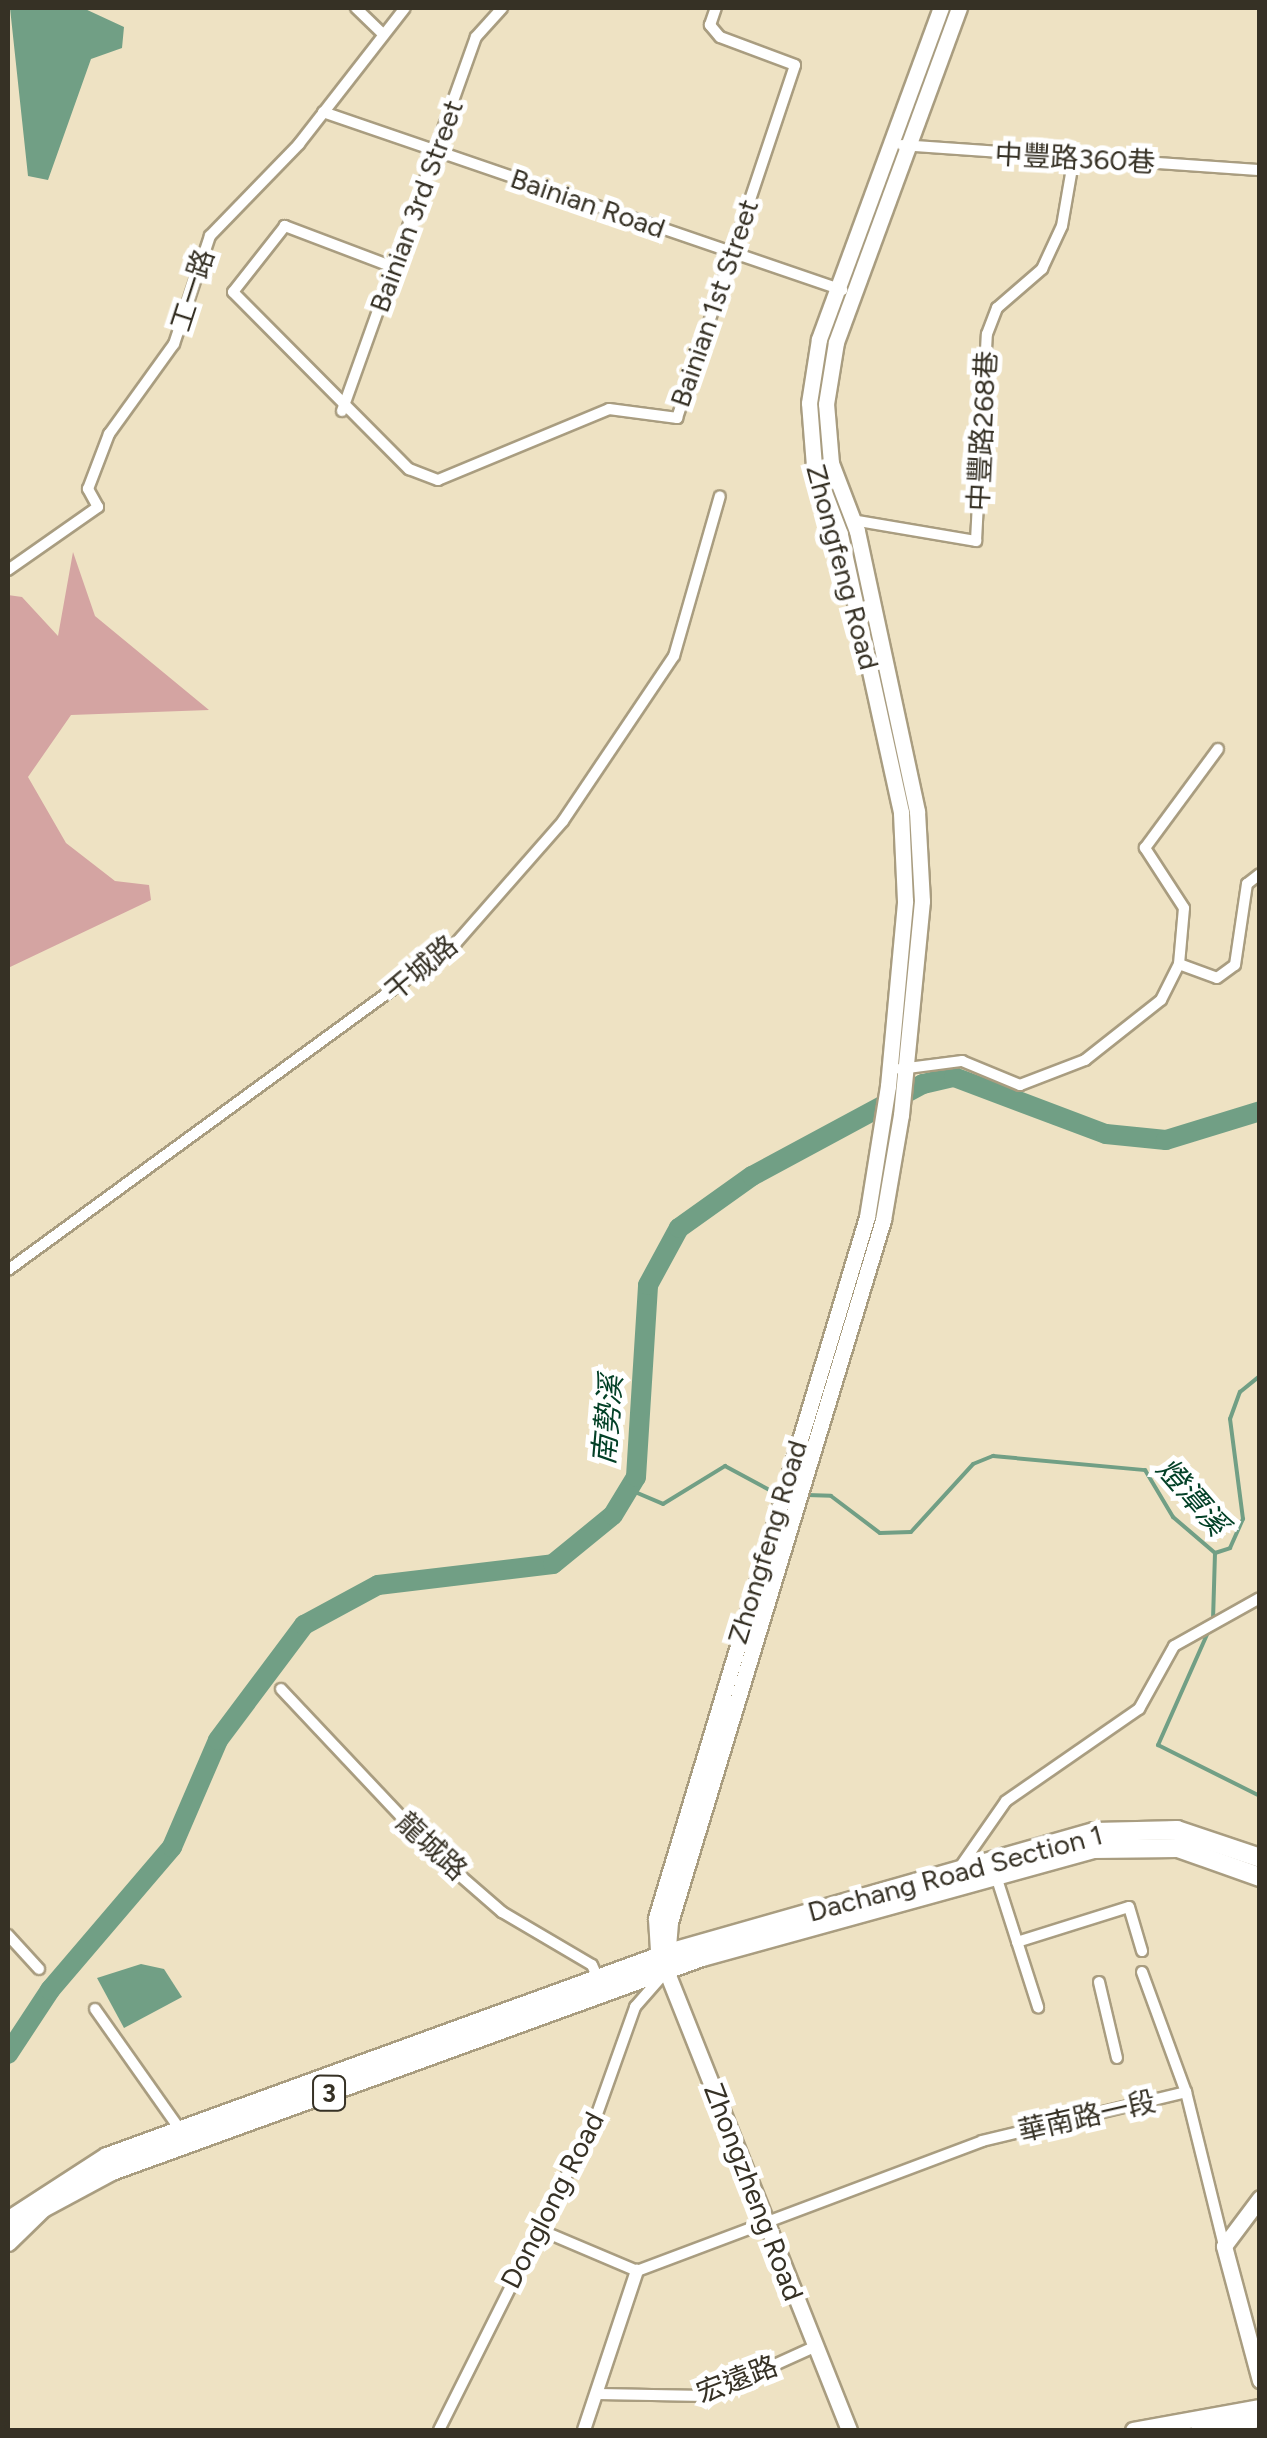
<!DOCTYPE html>
<html>
<head>
<meta charset="utf-8">
<style>
  body { margin:0 }
  #map { position:relative; width:1267px; height:2438px; overflow:hidden; background:#eee2c3; font-family:Figtree,"Noto Sans TC",sans-serif }
  div>[style] { position:absolute }
  [style*='--x'] { left:calc(var(--x)*1px); top:calc(var(--y)*1px); width:calc(var(--w)*1px); rotate:calc(var(--a)*1deg) }
  .green>* { inset:0; background:#d4a4a2 }
  .water>* { inset:0; background:#719f85 }
  .stream>* { height:4px; margin:-2px; padding:0 2px; transform-origin:2px; border-radius:2px; background:#719f85 }
  .river>* { height:20px; margin:-10px; padding:0 10px; transform-origin:10px; border-radius:10px; background:#719f85 }
  .roads { filter:drop-shadow(2px 0 #a99d80) drop-shadow(-2px 0 #a99d80) drop-shadow(0 2px #a99d80) drop-shadow(0 -2px #a99d80) }
  .minor>* { height:10px; margin:-5px; padding:0 5px; transform-origin:5px; border-radius:5px; background:#fff }
  .tertiary>* { height:12px; margin:-6px; padding:0 6px; transform-origin:6px; border-radius:6px; background:#fff }
  .secondary>* { height:15px; margin:-7.5px; padding:0 7.5px; transform-origin:7.5px; border-radius:7.5px; background:#fff }
  .primary>* { height:18px; margin:-9px; padding:0 9px; transform-origin:9px; border-radius:9px; background:#fff }
  span { translate:-50% -50%; white-space:nowrap; text-align:center; line-height:1.15; -webkit-text-stroke:10px #fff; paint-order:stroke }
  .shield-label span { padding:2px 8px; background:#fff; border:2px solid; border-radius:8px; -webkit-text-stroke-width:0 }
  .shield-label { font-size:25px; color:#363125; font-weight:700 }
  .street-label { font-size:28px; color:#363125 }
  .water-label { font-size:30px; color:#034127; font-style:italic }
  .frame { position:absolute; inset:0; border:10px solid #363125; pointer-events:none }
</style>
</head>
<body>
<div id="map">
  <div class="green">
    <div style="clip-path:polygon(73px 552px,95px 616px,209px 710px,71px 715px,28px 777px,66px 843px,115px 881px,149px 885px,151px 900px,8px 968px,8px 595px,22px 597px,58px 636px)"></div>
  </div>
  <div class="water">
    <div style="clip-path:polygon(10px 8px,83px 8px,124px 27px,122px 48px,91px 59px,48px 180px,28px 176px)"></div>
    <div style="clip-path:polygon(141px 1964px,164px 1969px,182px 1997px,124px 2028px,97px 1978px)"></div>
  </div>
  <div class="stream">
    <div style="--x:628;--y:1489;--w:38;--a:23"></div>
    <div style="--x:663;--y:1504;--w:73;--a:-31.5"></div>
    <div style="--x:725;--y:1466;--w:57;--a:28.4"></div>
    <div style="--x:807;--y:1495;--w:24;--a:2"></div>
    <div style="--x:831;--y:1496;--w:61;--a:37.1"></div>
    <div style="--x:880;--y:1533;--w:31;--a:-2"></div>
    <div style="--x:911;--y:1532;--w:92;--a:-47.6"></div>
    <div style="--x:973;--y:1464;--w:22;--a:-22"></div>
    <div style="--x:993;--y:1456;--w:153;--a:5.3"></div>
    <div style="--x:1145;--y:1470;--w:55;--a:59.2"></div>
    <div style="--x:1173;--y:1517;--w:55;--a:40.6"></div>
    <div style="--x:1215;--y:1553;--w:68;--a:91.7"></div>
    <div style="--x:1215;--y:1553;--w:16;--a:-18"></div>
    <div style="--x:1230;--y:1548;--w:32;--a:-66"></div>
    <div style="--x:1243;--y:1519;--w:101;--a:-97.4"></div>
    <div style="--x:1230;--y:1419;--w:29;--a:-70"></div>
    <div style="--x:1240;--y:1392;--w:26;--a:-39"></div>
    <div style="--x:1209;--y:1630;--w:126;--a:113.9"></div>
    <div style="--x:1158;--y:1745;--w:114;--a:26.6"></div>
  </div>
  <div class="river">
    <div style="--x:8;--y:2054;--w:77;--a:-56.7"></div>
    <div style="--x:50;--y:1990;--w:188;--a:-49.5"></div>
    <div style="--x:172;--y:1847;--w:116;--a:-66.7"></div>
    <div style="--x:218;--y:1740;--w:144;--a:-53.2"></div>
    <div style="--x:304;--y:1625;--w:84;--a:-28.4"></div>
    <div style="--x:378;--y:1585;--w:176;--a:-6.8"></div>
    <div style="--x:553;--y:1564;--w:77;--a:-39.2"></div>
    <div style="--x:613;--y:1515;--w:44;--a:-58.8"></div>
    <div style="--x:636;--y:1477;--w:192;--a:-86.4"></div>
    <div style="--x:648;--y:1285;--w:65;--a:-61.5"></div>
    <div style="--x:679;--y:1228;--w:90;--a:-35.5"></div>
    <div style="--x:752;--y:1176;--w:194;--a:-28.3"></div>
    <div style="--x:923;--y:1084;--w:32;--a:-13"></div>
    <div style="--x:954;--y:1077;--w:162;--a:20.6"></div>
    <div style="--x:1106;--y:1134;--w:60;--a:5.7"></div>
    <div style="--x:1166;--y:1140;--w:98;--a:-17.1"></div>
  </div>
  <div class="roads">
    <div class="minor">
      <div style="--x:356;--y:8;--w:36;--a:44"></div>
      <div style="--x:323;--y:112;--w:549;--a:18.93"></div>
      <div style="--x:902;--y:145;--w:359;--a:4"></div>
      <div style="--x:393;--y:267;--w:116;--a:-159.2"></div>
      <div style="--x:285;--y:226;--w:84;--a:128.2"></div>
      <div style="--x:233;--y:292;--w:250;--a:45.2"></div>
      <div style="--x:409;--y:469;--w:31;--a:21"></div>
      <div style="--x:438;--y:480;--w:185;--a:-22.5"></div>
      <div style="--x:609;--y:409;--w:69;--a:7.5"></div>
      <div style="--x:677;--y:418;--w:372;--a:-71.5"></div>
      <div style="--x:795;--y:65;--w:80;--a:-159.5"></div>
      <div style="--x:720;--y:37;--w:16;--a:-130"></div>
      <div style="--x:710;--y:25;--w:18;--a:-71"></div>
      <div style="--x:342;--y:411;--w:397;--a:-70.3"></div>
      <div style="--x:476;--y:37;--w:39;--a:-48"></div>
      <div style="--x:852;--y:520;--w:126;--a:9.6"></div>
      <div style="--x:976;--y:541;--w:207;--a:-87"></div>
      <div style="--x:987;--y:334;--w:28;--a:-69"></div>
      <div style="--x:997;--y:308;--w:60;--a:-40.9"></div>
      <div style="--x:1042;--y:269;--w:47;--a:-65.1"></div>
      <div style="--x:1062;--y:226;--w:65;--a:-80.2"></div>
      <div style="--x:8;--y:570;--w:110;--a:-35"></div>
      <div style="--x:98;--y:507;--w:21;--a:-119"></div>
      <div style="--x:88;--y:489;--w:59;--a:-69.1"></div>
      <div style="--x:109;--y:434;--w:111;--a:-54.2"></div>
      <div style="--x:174;--y:344;--w:114;--a:-71.6"></div>
      <div style="--x:210;--y:236;--w:128;--a:-45.9"></div>
      <div style="--x:299;--y:144;--w:172;--a:-52.1"></div>
      <div style="--x:1179;--y:964;--w:40;--a:20.2"></div>
      <div style="--x:1217;--y:978;--w:22;--a:-36"></div>
      <div style="--x:1235;--y:965;--w:82;--a:-81.6"></div>
      <div style="--x:1247;--y:884;--w:16;--a:-38"></div>
      <div style="--x:900;--y:1069;--w:63;--a:-7.4"></div>
      <div style="--x:962;--y:1061;--w:63;--a:22.5"></div>
      <div style="--x:1020;--y:1085;--w:70;--a:-21"></div>
      <div style="--x:1085;--y:1060;--w:97;--a:-38.3"></div>
      <div style="--x:1161;--y:1000;--w:40;--a:-63.4"></div>
      <div style="--x:1179;--y:964;--w:56;--a:-84.9"></div>
      <div style="--x:1184;--y:908;--w:72;--a:-123"></div>
      <div style="--x:1145;--y:848;--w:123;--a:-53.6"></div>
      <div style="--x:8;--y:1270;--w:555;--a:-36.13"></div>
      <div style="--x:456;--y:943;--w:162;--a:-48.7"></div>
      <div style="--x:563;--y:821;--w:199;--a:-56.1"></div>
      <div style="--x:674;--y:656;--w:166;--a:-74"></div>
      <div style="--x:281;--y:1689;--w:233;--a:46.7"></div>
      <div style="--x:441;--y:1859;--w:81;--a:41"></div>
      <div style="--x:502;--y:1912;--w:104;--a:30.5"></div>
      <div style="--x:592;--y:1965;--w:17;--a:66"></div>
      <div style="--x:960;--y:1867;--w:80;--a:-55.1"></div>
      <div style="--x:1006;--y:1801;--w:162;--a:-34.7"></div>
      <div style="--x:1139;--y:1709;--w:72;--a:-60.9"></div>
      <div style="--x:1174;--y:1646;--w:98;--a:-29.2"></div>
      <div style="--x:996;--y:1876;--w:138;--a:72.2"></div>
      <div style="--x:8;--y:1935;--w:46;--a:47.6"></div>
      <div style="--x:1017;--y:1942;--w:117;--a:-17.4"></div>
      <div style="--x:1129;--y:1907;--w:46;--a:73.5"></div>
      <div style="--x:1142;--y:1972;--w:128;--a:69.9"></div>
      <div style="--x:1186;--y:2092;--w:159;--a:76.1"></div>
      <div style="--x:1099;--y:1982;--w:78;--a:76.7"></div>
      <div style="--x:95;--y:2009;--w:149;--a:54.8"></div>
      <div style="--x:538;--y:2229;--w:108;--a:23"></div>
      <div style="--x:637;--y:2271;--w:369;--a:-20.6"></div>
      <div style="--x:982;--y:2141;--w:210;--a:-13.5"></div>
      <div style="--x:598;--y:2394;--w:108;--a:1.1"></div>
      <div style="--x:706;--y:2396;--w:119;--a:-24.4"></div>
      <div style="--x:439;--y:2430;--w:353;--a:-63.4"></div>
      <div style="--x:597;--y:2114;--w:114;--a:-70.4"></div>
      <div style="--x:635;--y:2007;--w:41;--a:-48.9"></div>
    </div>
    <div class="tertiary">
      <div style="--x:584;--y:2430;--w:168;--a:-71.6"></div>
    </div>
    <div class="secondary">
      <div style="--x:659;--y:1966;--w:48;--a:-93.6"></div>
      <div style="--x:656;--y:1918;--w:732;--a:-73.25"></div>
      <div style="--x:867;--y:1217;--w:133;--a:-80.9"></div>
      <div style="--x:888;--y:1086;--w:186;--a:-84.7"></div>
      <div style="--x:905;--y:901;--w:89;--a:-92.6"></div>
      <div style="--x:901;--y:812;--w:285;--a:-102.4"></div>
      <div style="--x:840;--y:534;--w:73;--a:-110.9"></div>
      <div style="--x:814;--y:466;--w:63;--a:-94.5"></div>
      <div style="--x:809;--y:403;--w:65;--a:-81.1"></div>
      <div style="--x:819;--y:339;--w:353;--a:-69.8"></div>
      <div style="--x:1260;--y:2198;--w:60;--a:126.9"></div>
      <div style="--x:1224;--y:2246;--w:139;--a:75"></div>
      <div style="--x:849;--y:2430;--w:494;--a:-111.7"></div>
      <div style="--x:666;--y:1971;--w:49;--a:-85.3"></div>
      <div style="--x:670;--y:1922;--w:734;--a:-73.12"></div>
      <div style="--x:883;--y:1220;--w:107;--a:-80.3"></div>
      <div style="--x:901;--y:1115;--w:215;--a:-84.4"></div>
      <div style="--x:922;--y:901;--w:90;--a:-93.2"></div>
      <div style="--x:917;--y:811;--w:286;--a:-102.1"></div>
      <div style="--x:857;--y:531;--w:73;--a:-110.9"></div>
      <div style="--x:831;--y:463;--w:59;--a:-94.8"></div>
      <div style="--x:826;--y:404;--w:63;--a:-80.8"></div>
      <div style="--x:836;--y:342;--w:356;--a:-69.8"></div>
      <div style="--x:1133;--y:2430;--w:129;--a:-10.3"></div>
      <div style="--x:1198;--y:2430;--w:63;--a:-10.1"></div>
    </div>
    <div class="primary">
      <div style="--x:8;--y:2221;--w:118;--a:-32.9"></div>
      <div style="--x:107;--y:2157;--w:598;--a:-19.95"></div>
      <div style="--x:669;--y:1953;--w:442;--a:-15.9"></div>
      <div style="--x:1094;--y:1832;--w:83;--a:-1.4"></div>
      <div style="--x:1177;--y:1830;--w:88;--a:18.6"></div>
      <div style="--x:8;--y:2242;--w:49;--a:-44.2"></div>
      <div style="--x:43;--y:2208;--w:78;--a:-28.2"></div>
      <div style="--x:112;--y:2171;--w:628;--a:-19.94"></div>
      <div style="--x:702;--y:1957;--w:406;--a:-15.4"></div>
      <div style="--x:1093;--y:1849;--w:85;--a:-0.7"></div>
      <div style="--x:1178;--y:1848;--w:87;--a:19.5"></div>
    </div>
  </div>
  <div class="shield-label">
    <span style="left:329px;top:2093px">3</span>
  </div>
  <div class="street-label">
    <span style="left:1075px;top:158px;rotate:3deg">中豐路360巷</span>
    <span style="left:588px;top:203px;rotate:19deg">Bainian Road</span>
    <span style="left:416px;top:206px;rotate:-70deg">Bainian 3rd Street</span>
    <span style="left:192px;top:290px;rotate:-72deg">工一路</span>
    <span style="left:714px;top:303px;rotate:-71deg">Bainian 1st Street</span>
    <span style="left:982px;top:431px;rotate:-87deg">中豐路268巷</span>
    <span style="left:843px;top:567px;rotate:75deg">Zhongfeng Road</span>
    <span style="left:421px;top:968px;rotate:-40deg">干城路</span>
    <span style="left:767px;top:1542px;rotate:-73deg">Zhongfeng Road</span>
    <span style="left:432px;top:1846px;rotate:43deg">龍城路</span>
    <span style="left:955px;top:1873px;rotate:-15deg">Dachang Road Section 1</span>
    <span style="left:1087px;top:2116px;rotate:-13deg">華南路一段</span>
    <span style="left:754px;top:2192px;rotate:69deg">Zhongzheng Road</span>
    <span style="left:552px;top:2200px;rotate:-63deg">Donglong Road</span>
    <span style="left:737px;top:2379px;rotate:-21deg">宏遠路</span>
  </div>
  <div class="water-label">
    <span style="left:608px;top:1420px;rotate:-85deg">南勢溪</span>
    <span style="left:1192px;top:1497px;rotate:49deg">燈潭溪</span>
  </div>
  <div class="frame"></div>
</div>
</body>
</html>
